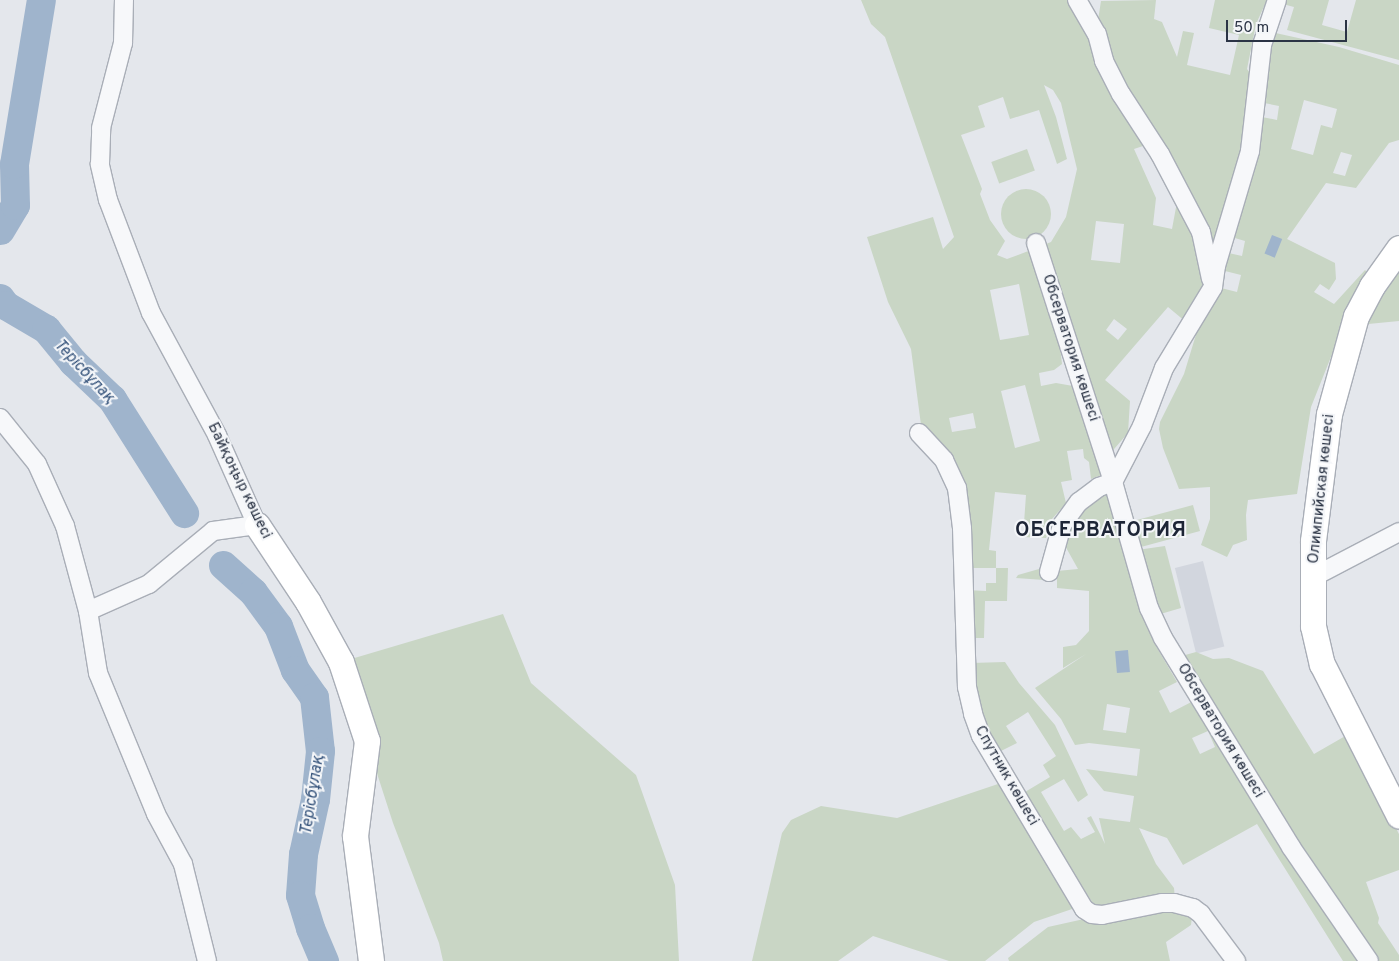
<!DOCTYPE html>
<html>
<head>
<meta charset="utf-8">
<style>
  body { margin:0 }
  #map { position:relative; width:1399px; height:961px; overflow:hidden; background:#e4e7ec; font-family:Overpass,sans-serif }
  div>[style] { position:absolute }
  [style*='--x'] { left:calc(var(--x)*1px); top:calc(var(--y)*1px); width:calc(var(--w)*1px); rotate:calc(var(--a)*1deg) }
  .built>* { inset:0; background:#d2d6de; transform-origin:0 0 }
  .green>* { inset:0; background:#c9d6c5; transform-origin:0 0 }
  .round { border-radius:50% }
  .water>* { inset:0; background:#9fb4cc; transform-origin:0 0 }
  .river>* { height:29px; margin:-14.5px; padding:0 14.5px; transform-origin:14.5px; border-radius:14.5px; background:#9fb4cc }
  .roads { filter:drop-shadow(1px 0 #a9aeb7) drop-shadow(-1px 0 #a9aeb7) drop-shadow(0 1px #a9aeb7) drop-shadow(0 -1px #a9aeb7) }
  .street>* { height:18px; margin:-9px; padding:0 9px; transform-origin:9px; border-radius:9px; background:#f7f8fa }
  .secondary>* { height:25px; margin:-12.5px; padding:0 12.5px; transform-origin:12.5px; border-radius:12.5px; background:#fff }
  span { translate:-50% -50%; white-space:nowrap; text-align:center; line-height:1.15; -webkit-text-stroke:4px #f4f6f9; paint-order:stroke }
  .street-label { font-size:15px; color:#2b3445 }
  .water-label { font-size:16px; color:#34527a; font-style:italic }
  .district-label { font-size:20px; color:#1d2536; font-weight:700; letter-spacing:1px }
  .scale { position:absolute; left:1226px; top:20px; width:121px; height:22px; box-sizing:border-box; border:2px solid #2b3445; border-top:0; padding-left:6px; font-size:15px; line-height:18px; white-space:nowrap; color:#2b3445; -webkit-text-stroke:4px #f4f6f9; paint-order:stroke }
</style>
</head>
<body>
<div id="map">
  <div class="built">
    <div style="left:1203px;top:561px;width:88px;height:29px;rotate:76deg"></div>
  </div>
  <div class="green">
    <div style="clip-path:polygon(evenodd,861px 0,1077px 0,1096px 33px,1101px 1px,1156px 0,1154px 19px,1162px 22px,1177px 57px,1183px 31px,1194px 33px,1187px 65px,1230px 75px,1239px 35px,1209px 28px,1215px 0,1267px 0,1256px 24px,1247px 69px,1257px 82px,1255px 98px,1249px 96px,1243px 149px,1250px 151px,1226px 234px,1220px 233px,1213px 266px,1211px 265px,1202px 226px,1197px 224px,1160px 154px,1141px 126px,1146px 145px,1134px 149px,1156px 198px,1153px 225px,1172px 229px,1177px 202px,1185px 207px,1198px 234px,1208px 277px,1186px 322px,1168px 307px,1105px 380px,1130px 401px,1128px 433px,1108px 456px,1078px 353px,1054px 292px,1041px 246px,1051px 242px,1066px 217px,1077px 169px,1061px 103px,1053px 90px,1044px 85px,1056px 117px,1067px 159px,1057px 164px,1039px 110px,1010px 119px,1003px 97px,978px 106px,985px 127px,961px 135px,982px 189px,980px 194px,990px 220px,1005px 241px,997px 255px,1007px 259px,1031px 250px,1059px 337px,1062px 364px,1054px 370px,1039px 373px,1041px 386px,1056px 383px,1073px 386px,1085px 405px,1104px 474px,1091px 479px,1089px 462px,1084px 458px,1083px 449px,1067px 451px,1072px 480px,1061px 482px,1066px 503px,1052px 519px,1046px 538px,1023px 537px,1026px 495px,995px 492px,989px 550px,996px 551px,996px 568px,1008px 568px,1007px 601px,985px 601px,984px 638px,969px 638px,966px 590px,986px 591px,986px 583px,996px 583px,996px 568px,967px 568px,967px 526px,959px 474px,951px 457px,921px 425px,911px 349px,888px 302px,867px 237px,933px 217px,943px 249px,954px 237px,885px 37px,871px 24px,861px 0,1096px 221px,1124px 224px,1120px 263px,1091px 260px,1096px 221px,861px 0,1019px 284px,1029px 335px,1000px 340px,990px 290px,1019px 284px,861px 0,1114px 319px,1127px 329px,1118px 340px,1106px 330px,1114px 319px,861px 0,1025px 385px,1040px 441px,1015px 448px,1001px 391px,1025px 385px,861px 0,973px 413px,976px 428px,952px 432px,949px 418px,973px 413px)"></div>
    <div style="clip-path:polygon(1280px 0,1329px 0,1322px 25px,1347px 32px,1356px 0,1399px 0,1399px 60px,1287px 30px,1294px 7px,1279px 3px)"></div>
    <div style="clip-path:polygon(evenodd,1271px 32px,1339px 47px,1399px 65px,1399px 140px,1389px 143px,1356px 188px,1326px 183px,1287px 239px,1335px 263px,1336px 279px,1329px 290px,1320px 284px,1314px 292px,1334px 304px,1365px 270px,1371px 276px,1348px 314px,1311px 407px,1297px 494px,1248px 500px,1246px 515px,1247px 540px,1233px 545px,1227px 557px,1201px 545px,1210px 519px,1210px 487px,1179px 489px,1163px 448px,1159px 429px,1160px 422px,1184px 374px,1198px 328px,1217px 287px,1237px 292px,1241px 275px,1221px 270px,1224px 252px,1242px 256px,1245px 241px,1228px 236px,1257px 116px,1277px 120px,1279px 106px,1259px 102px,1271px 32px,1304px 100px,1337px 109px,1332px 128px,1321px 125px,1313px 155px,1291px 149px,1304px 100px,1271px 32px,1341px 152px,1352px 155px,1345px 176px,1333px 173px,1341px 152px)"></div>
    <div style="left:1027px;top:149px;width:23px;height:38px;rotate:70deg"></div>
    <div class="round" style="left:1001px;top:189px;width:50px;height:50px"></div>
    <div style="clip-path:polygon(1399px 254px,1399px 321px,1358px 325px)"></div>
    <div style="clip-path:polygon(evenodd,1111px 488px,1150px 628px,1156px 646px,1177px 682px,1159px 691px,1170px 713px,1205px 695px,1178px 657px,1196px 652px,1213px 659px,1229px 658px,1263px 671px,1314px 754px,1347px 735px,1399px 834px,1399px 870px,1366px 882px,1379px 918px,1378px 923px,1399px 955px,1399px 961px,1343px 961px,1257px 824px,1183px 865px,1167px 838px,1139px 828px,1156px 864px,1174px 888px,1175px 899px,1096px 908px,1067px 863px,1057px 857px,1020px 795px,1050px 777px,1043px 765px,1056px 756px,1028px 712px,1006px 726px,1017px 743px,997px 753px,986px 735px,971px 663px,1005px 662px,1019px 683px,1055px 725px,1088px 795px,1078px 802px,1064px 779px,1041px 792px,1064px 831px,1071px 827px,1081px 839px,1095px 832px,1087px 818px,1091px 816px,1105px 844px,1099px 818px,1130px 822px,1134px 796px,1104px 791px,1086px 769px,1137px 776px,1140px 749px,1089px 743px,1075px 745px,1061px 719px,1035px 688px,1086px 654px,1063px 668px,1063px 647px,1076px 645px,1089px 631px,1089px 591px,1057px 588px,1057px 571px,1078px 569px,1059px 535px,1084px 506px,1111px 488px,1107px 704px,1130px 708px,1126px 733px,1103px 730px,1107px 704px,1111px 488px,1208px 731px,1215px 747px,1200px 754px,1192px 738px,1208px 731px)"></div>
    <div style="left:1193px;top:505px;width:27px;height:63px;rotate:75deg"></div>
    <div style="clip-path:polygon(1165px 546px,1181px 608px,1157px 615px,1137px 550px)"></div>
    <div style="clip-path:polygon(1046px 567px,1049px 572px,1044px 580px,1016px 578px,1018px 575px)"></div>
    <div style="clip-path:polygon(503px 614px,531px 683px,636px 775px,675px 885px,679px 961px,443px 961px,439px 943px,393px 823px,341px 662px)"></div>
    <div style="clip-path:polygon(998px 784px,1075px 908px,1034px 922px,985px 961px,949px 961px,873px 936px,838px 961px,752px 961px,782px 833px,791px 820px,821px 806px,897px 818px)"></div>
    <div style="clip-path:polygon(1193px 908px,1191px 925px,1166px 942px,1170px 961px,1009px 961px,1008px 958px,1048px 927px,1102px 915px)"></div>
  </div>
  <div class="water">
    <div style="left:1272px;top:235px;width:11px;height:20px;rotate:22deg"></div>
    <div style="left:1128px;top:650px;width:22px;height:13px;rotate:85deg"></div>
  </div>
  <div class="river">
    <div style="--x:0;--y:230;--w:29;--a:-59"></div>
    <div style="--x:15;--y:205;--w:41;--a:-91.4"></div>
    <div style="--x:14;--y:164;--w:166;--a:-80.7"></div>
    <div style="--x:0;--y:298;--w:9;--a:54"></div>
    <div style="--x:5;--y:305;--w:48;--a:30.3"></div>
    <div style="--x:46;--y:329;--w:43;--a:50.7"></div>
    <div style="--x:73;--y:362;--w:54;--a:43.5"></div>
    <div style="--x:112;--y:399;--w:135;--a:57.7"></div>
    <div style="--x:223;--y:565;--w:40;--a:42"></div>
    <div style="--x:253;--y:592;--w:42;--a:53.7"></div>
    <div style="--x:278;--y:626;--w:47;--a:68.9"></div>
    <div style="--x:295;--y:670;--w:33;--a:55"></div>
    <div style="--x:314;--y:697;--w:54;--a:83.7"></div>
    <div style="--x:320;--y:751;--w:48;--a:95.9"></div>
    <div style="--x:315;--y:799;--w:56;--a:102.3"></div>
    <div style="--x:303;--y:854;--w:41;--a:94.2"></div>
    <div style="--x:300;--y:895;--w:34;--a:73"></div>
    <div style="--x:310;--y:928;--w:36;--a:67"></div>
  </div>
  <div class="roads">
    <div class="street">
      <div style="--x:1077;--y:0;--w:39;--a:60"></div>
      <div style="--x:1097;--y:34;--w:28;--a:75"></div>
      <div style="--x:1104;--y:61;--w:37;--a:63"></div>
      <div style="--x:1121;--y:94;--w:72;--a:57"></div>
      <div style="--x:1160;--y:154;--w:88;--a:62.3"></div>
      <div style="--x:1201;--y:232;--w:48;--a:78"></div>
      <div style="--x:1036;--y:243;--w:251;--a:72.1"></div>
      <div style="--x:1113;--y:482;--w:131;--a:74.1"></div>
      <div style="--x:1149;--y:608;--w:33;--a:65"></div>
      <div style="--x:1163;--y:638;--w:245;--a:58.5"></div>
      <div style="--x:1291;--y:847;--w:138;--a:55.6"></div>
      <div style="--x:0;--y:418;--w:59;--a:51.2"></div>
      <div style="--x:37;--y:464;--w:68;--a:65.7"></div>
      <div style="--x:65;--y:526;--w:88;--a:74.9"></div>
      <div style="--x:88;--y:611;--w:63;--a:80.8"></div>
      <div style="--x:98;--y:673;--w:152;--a:67.6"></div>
      <div style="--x:156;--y:814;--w:57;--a:61.6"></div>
      <div style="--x:183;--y:864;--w:100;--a:76.1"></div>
      <div style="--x:919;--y:433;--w:37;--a:47"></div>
      <div style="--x:944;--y:460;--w:31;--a:65"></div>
      <div style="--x:957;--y:488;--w:40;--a:82.9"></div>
      <div style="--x:962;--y:528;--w:159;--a:88.2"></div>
      <div style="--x:967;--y:687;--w:28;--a:77"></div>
      <div style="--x:973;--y:714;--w:23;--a:70"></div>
      <div style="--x:981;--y:736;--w:201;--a:59.2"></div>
      <div style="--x:1084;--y:909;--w:9;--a:32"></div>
      <div style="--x:1092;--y:914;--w:10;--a:6"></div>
      <div style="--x:1102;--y:915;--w:61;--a:-11.3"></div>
      <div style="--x:1162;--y:903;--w:12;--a:0"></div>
      <div style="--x:1174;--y:903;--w:20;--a:15"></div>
      <div style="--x:1193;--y:908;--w:10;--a:37"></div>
      <div style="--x:1201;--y:914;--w:59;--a:53.3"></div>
      <div style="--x:1049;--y:572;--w:49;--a:-74.5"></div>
      <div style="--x:1062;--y:525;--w:29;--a:-54"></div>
      <div style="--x:1079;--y:502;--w:25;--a:-37"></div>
      <div style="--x:1099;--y:487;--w:15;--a:-20"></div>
      <div style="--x:1113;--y:482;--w:63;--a:-62.6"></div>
      <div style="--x:1142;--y:426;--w:62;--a:-69.2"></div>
      <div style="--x:1164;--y:368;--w:95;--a:-58.8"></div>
      <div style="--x:1213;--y:287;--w:21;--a:-82"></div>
      <div style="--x:1216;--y:266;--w:120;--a:-73.5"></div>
      <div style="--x:1250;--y:151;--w:107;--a:-83.5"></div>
      <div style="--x:1262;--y:45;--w:47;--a:-71.6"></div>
      <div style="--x:1313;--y:577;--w:97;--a:-27.6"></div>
      <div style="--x:88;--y:611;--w:67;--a:-23.9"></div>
      <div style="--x:149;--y:584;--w:83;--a:-39.6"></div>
      <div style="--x:213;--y:531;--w:44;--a:-7.8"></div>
      <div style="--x:257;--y:525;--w:98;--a:-114"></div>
      <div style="--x:217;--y:435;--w:139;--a:-118.4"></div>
      <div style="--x:151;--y:313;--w:121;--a:-110.8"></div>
      <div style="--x:108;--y:200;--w:37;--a:-103"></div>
      <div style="--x:100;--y:164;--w:36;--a:-88"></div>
      <div style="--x:101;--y:128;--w:88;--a:-75.5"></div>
      <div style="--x:123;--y:43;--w:43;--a:-88.7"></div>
    </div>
    <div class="secondary">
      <div style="--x:1399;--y:248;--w:47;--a:125.4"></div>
      <div style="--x:1372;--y:286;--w:34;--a:118"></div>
      <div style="--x:1356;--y:316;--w:102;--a:105.4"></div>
      <div style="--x:1329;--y:414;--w:128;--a:97.2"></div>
      <div style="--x:1313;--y:541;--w:85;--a:90"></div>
      <div style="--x:1313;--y:626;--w:39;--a:77"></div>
      <div style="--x:1322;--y:664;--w:170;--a:63.1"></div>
      <div style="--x:257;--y:525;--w:92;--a:56.5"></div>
      <div style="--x:308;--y:602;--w:68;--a:61.2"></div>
      <div style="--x:341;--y:662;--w:83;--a:71.8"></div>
      <div style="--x:367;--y:741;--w:96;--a:97.2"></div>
      <div style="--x:355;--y:836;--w:126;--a:82.7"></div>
    </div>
  </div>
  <div class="street-label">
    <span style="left:1070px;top:348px;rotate:72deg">Обсерватория көшесі</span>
    <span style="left:239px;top:481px;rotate:64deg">Байқоңыр көшесі</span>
    <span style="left:1322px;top:489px;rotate:-84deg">Олимпийская көшесі</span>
    <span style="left:1220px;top:731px;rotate:59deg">Обсерватория көшесі</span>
    <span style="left:1006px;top:776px;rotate:60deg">Спутник көшесі</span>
  </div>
  <div class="water-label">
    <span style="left:84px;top:372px;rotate:47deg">Терісбұлақ</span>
    <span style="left:313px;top:795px;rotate:-81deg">Терісбұлақ</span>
  </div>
  <div class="district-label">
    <span style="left:1101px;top:531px">ОБСЕРВАТОРИЯ</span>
  </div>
  <div class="scale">50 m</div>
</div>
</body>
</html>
